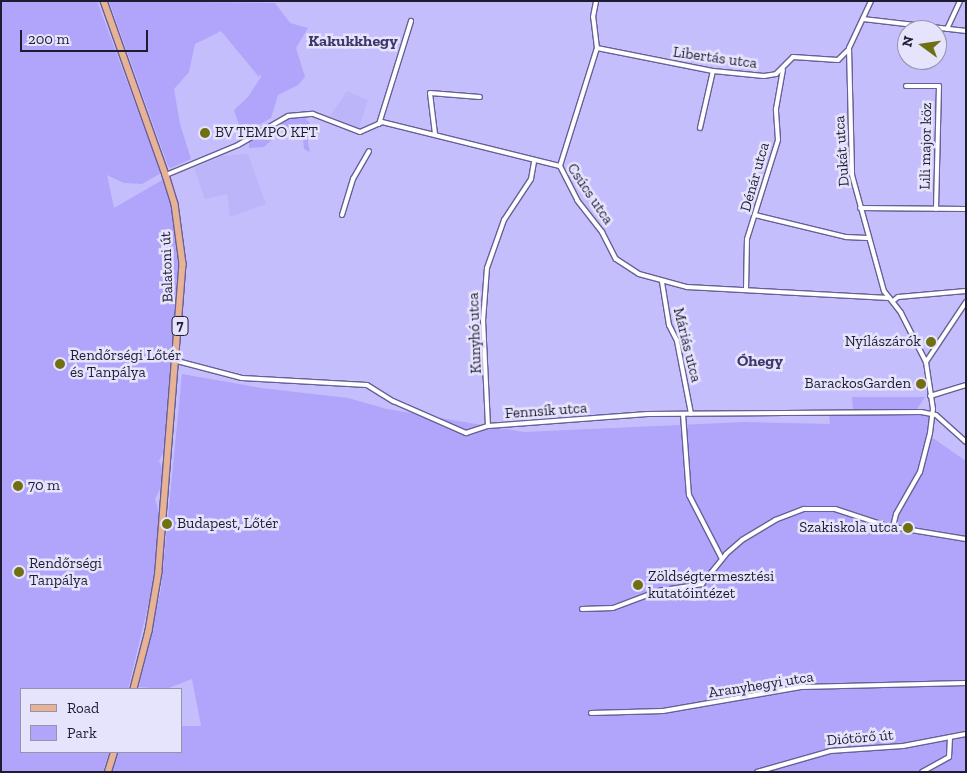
<!DOCTYPE html>
<html>
<head>
<meta charset="utf-8">
<style>
  body { margin:0 }
  #map { position:relative; width:967px; height:773px; overflow:hidden; background:#c4befc; font-family:"Zilla Slab",serif }
  div>[style] { position:absolute }
  [style*='--x'] { left:calc(var(--x)*1px); top:calc(var(--y)*1px); width:calc(var(--w)*1px); rotate:calc(var(--a)*1deg) }
  .built>* { inset:0; background:#bdb5fa }
  .green>* { inset:0; background:#b0a4fb }
  .roads { filter:drop-shadow(1px 0 #676097) drop-shadow(-1px 0 #676097) drop-shadow(0 1px #676097) drop-shadow(0 -1px #676097) }
  .minor>* { height:4px; margin:-2px; padding:0 2px; transform-origin:2px; border-radius:2px; background:#fff }
  .primary>* { height:5.5px; margin:-2.75px; padding:0 2.75px; transform-origin:2.75px; border-radius:2.75px; background:#e8b395 }
  .dots>* { width:14px; height:14px; translate:-50% -50%; box-sizing:border-box; border:2px solid #e6e4fd; border-radius:50% }
  span { translate:-50% -50%; white-space:nowrap; text-align:center; line-height:1.15; -webkit-text-stroke:5px #e6e4fd; paint-order:stroke }
  .shield-label span { padding:1px 4px; background:#e6e4fd; border:1px solid; border-radius:4px; -webkit-text-stroke-width:0 }
  .shield-label { font-size:14px; color:#1f1b32; font-weight:700 }
  .street-label { font-size:15px; color:#1f1b32 }
  .poi-label { font-size:15px; color:#1f1b32 }
  .left { translate:0 -50%; text-align:left }
  .right { translate:-100% -50%; text-align:right }
  .neighbourhood-label { font-size:16px; color:#3f376a; font-weight:700 }
  .frame { position:absolute; inset:0; border:2px solid #1f1b32; pointer-events:none }
  .legend { position:absolute; left:20px; top:688px; width:162px; height:65px; box-sizing:border-box; background:#e6e4fd; border:1px solid #9694ac; margin:0; padding:6px 9px; list-style:none; font-size:15px; color:#1f1b32 }
  .legend li { display:flex; align-items:center; gap:10px; height:25px }
  .legend b { width:25px; border:1px solid #9694ac }
  .north { position:absolute; left:897px; top:20px; width:50px; height:50px; box-sizing:border-box; background:#e6e4fd; border:1px solid #9694ac; border-radius:50%; rotate:284deg; font-size:14px; font-weight:700; line-height:20px; text-align:center; color:#1f1b32 }
  .north::after { content:''; display:block; margin:auto; width:18px; height:22px; background:#706f12; clip-path:polygon(50% 0,100% 100%,50% 72%,0 100%) }
  .scale { position:absolute; left:20px; top:30px; width:128px; height:22px; box-sizing:border-box; border:2px solid #1f1b32; border-top:0; padding-left:6px; font-size:15px; line-height:18px; white-space:nowrap; color:#1f1b32; -webkit-text-stroke:4px #e6e4fd; paint-order:stroke }
</style>
</head>
<body>
<div id="map">
  <div class="built">
    <div style="clip-path:polygon(347px 91px,368px 100px,359px 128px,330px 116px)"></div>
    <div style="clip-path:polygon(248px 154px,266px 204px,230px 217px,227px 194px,205px 199px,194px 168px,222px 156px)"></div>
  </div>
  <div class="green">
    <div style="clip-path:polygon(1px 1px,97px 1px,161px 173px,142px 184px,124px 183px,107px 175px,114px 208px,164px 179px,175px 220px,179px 274px,165px 448px,159px 461px,163px 471px,162px 485px,155px 499px,159px 513px,153px 585px,128px 689px,21px 689px,21px 752px,109px 752px,103px 772px,1px 772px)"></div>
    <div style="clip-path:polygon(109px 1px,275px 3px,290px 23px,308px 28px,296px 48px,305px 77px,298px 85px,278px 95px,271px 118px,242px 134px,234px 110px,248px 97px,261px 77px,260px 73px,259px 77px,221px 31px,195px 44px,189px 72px,174px 89px,180px 124px,191px 159px,171px 168px,168px 166px)"></div>
    <div style="clip-path:polygon(303px 116px,310px 123px,308px 143px,310px 152px,304px 149px,303px 137px,294px 130px,281px 131px,264px 147px,249px 148px,249px 142px,286px 119px)"></div>
    <div style="clip-path:polygon(182px 374px,261px 388px,348px 398px,387px 409px,524px 432px,745px 422px,830px 424px,829px 414px,927px 415px,930px 418px,927px 434px,966px 461px,966px 772px,112px 772px,118px 752px,181px 752px,181px 726px,201px 726px,192px 679px,166px 689px,139px 687px,161px 589px)"></div>
    <div style="clip-path:polygon(852px 397px,925px 397px,917px 409px,902px 412px,853px 410px)"></div>
  </div>
  <div class="roads">
    <div class="minor">
      <div style="--x:871;--y:1;--w:52;--a:115.1"></div>
      <div style="--x:849;--y:48;--w:127;--a:88.6"></div>
      <div style="--x:852;--y:175;--w:120;--a:74.6"></div>
      <div style="--x:884;--y:291;--w:28;--a:52"></div>
      <div style="--x:901;--y:313;--w:55;--a:63"></div>
      <div style="--x:863;--y:19;--w:104;--a:6.6"></div>
      <div style="--x:947;--y:29;--w:31;--a:-65"></div>
      <div style="--x:597;--y:48;--w:118;--a:11.2"></div>
      <div style="--x:713;--y:71;--w:51;--a:5.6"></div>
      <div style="--x:764;--y:76;--w:12;--a:-9"></div>
      <div style="--x:776;--y:74;--w:24;--a:-45"></div>
      <div style="--x:793;--y:57;--w:45;--a:3.8"></div>
      <div style="--x:838;--y:60;--w:14;--a:-45"></div>
      <div style="--x:906;--y:86;--w:33;--a:0"></div>
      <div style="--x:939;--y:86;--w:123;--a:91.4"></div>
      <div style="--x:379;--y:124;--w:108;--a:-72.7"></div>
      <div style="--x:700;--y:128;--w:58;--a:-77.2"></div>
      <div style="--x:435;--y:134;--w:41;--a:-97"></div>
      <div style="--x:430;--y:93;--w:50;--a:4.6"></div>
      <div style="--x:560;--y:166;--w:124;--a:-72.6"></div>
      <div style="--x:597;--y:48;--w:31;--a:-97"></div>
      <div style="--x:593;--y:17;--w:16;--a:-79"></div>
      <div style="--x:166;--y:175;--w:78;--a:-22.6"></div>
      <div style="--x:238;--y:145;--w:58;--a:-30.1"></div>
      <div style="--x:288;--y:116;--w:25;--a:-5"></div>
      <div style="--x:313;--y:114;--w:50;--a:21"></div>
      <div style="--x:360;--y:132;--w:24;--a:-24"></div>
      <div style="--x:382;--y:122;--w:183;--a:13.9"></div>
      <div style="--x:560;--y:166;--w:38;--a:63"></div>
      <div style="--x:577;--y:200;--w:41;--a:52"></div>
      <div style="--x:602;--y:232;--w:30;--a:63"></div>
      <div style="--x:616;--y:259;--w:27;--a:33"></div>
      <div style="--x:639;--y:274;--w:50;--a:15.2"></div>
      <div style="--x:687;--y:287;--w:202;--a:3.1"></div>
      <div style="--x:860;--y:208;--w:106;--a:0.5"></div>
      <div style="--x:342;--y:215;--w:38;--a:-73"></div>
      <div style="--x:353;--y:179;--w:32;--a:-60"></div>
      <div style="--x:755;--y:215;--w:94;--a:13.6"></div>
      <div style="--x:846;--y:237;--w:21;--a:3"></div>
      <div style="--x:662;--y:282;--w:44;--a:80.8"></div>
      <div style="--x:669;--y:325;--w:18;--a:63"></div>
      <div style="--x:677;--y:341;--w:74;--a:79.1"></div>
      <div style="--x:746;--y:290;--w:51;--a:-88.9"></div>
      <div style="--x:747;--y:239;--w:104;--a:-72.6"></div>
      <div style="--x:778;--y:140;--w:31;--a:-94"></div>
      <div style="--x:776;--y:109;--w:40;--a:-80"></div>
      <div style="--x:893;--y:301;--w:6;--a:-39"></div>
      <div style="--x:898;--y:297;--w:68;--a:-5"></div>
      <div style="--x:177;--y:361;--w:67;--a:14.7"></div>
      <div style="--x:242;--y:378;--w:125;--a:3.2"></div>
      <div style="--x:367;--y:385;--w:31;--a:32"></div>
      <div style="--x:393;--y:401;--w:80;--a:23.7"></div>
      <div style="--x:466;--y:433;--w:23;--a:-18"></div>
      <div style="--x:488;--y:426;--w:160;--a:-4.3"></div>
      <div style="--x:648;--y:414;--w:273;--a:-0.4"></div>
      <div style="--x:921;--y:412;--w:15;--a:11"></div>
      <div style="--x:936;--y:415;--w:40;--a:42"></div>
      <div style="--x:930;--y:396;--w:38;--a:-17"></div>
      <div style="--x:683;--y:414;--w:81;--a:85.8"></div>
      <div style="--x:689;--y:495;--w:72;--a:62.7"></div>
      <div style="--x:488;--y:426;--w:105;--a:-92.7"></div>
      <div style="--x:483;--y:321;--w:53;--a:-85.7"></div>
      <div style="--x:487;--y:268;--w:51;--a:-70.5"></div>
      <div style="--x:504;--y:220;--w:49;--a:-56.6"></div>
      <div style="--x:531;--y:179;--w:17;--a:-80"></div>
      <div style="--x:893;--y:527;--w:13;--a:-77"></div>
      <div style="--x:896;--y:514;--w:48;--a:-60.3"></div>
      <div style="--x:920;--y:472;--w:40;--a:-75.6"></div>
      <div style="--x:930;--y:433;--w:24;--a:-83"></div>
      <div style="--x:933;--y:409;--w:48;--a:-98.5"></div>
      <div style="--x:926;--y:362;--w:72;--a:-56.3"></div>
      <div style="--x:582;--y:609;--w:31;--a:-2"></div>
      <div style="--x:613;--y:608;--w:48;--a:-20.7"></div>
      <div style="--x:658;--y:591;--w:45;--a:-9"></div>
      <div style="--x:702;--y:584;--w:38;--a:-51"></div>
      <div style="--x:726;--y:554;--w:21;--a:-41"></div>
      <div style="--x:742;--y:540;--w:39;--a:-31"></div>
      <div style="--x:775;--y:520;--w:31;--a:-21"></div>
      <div style="--x:804;--y:509;--w:31;--a:0"></div>
      <div style="--x:835;--y:509;--w:55;--a:18.1"></div>
      <div style="--x:887;--y:526;--w:80;--a:9.3"></div>
      <div style="--x:591;--y:713;--w:72;--a:-1.6"></div>
      <div style="--x:663;--y:711;--w:140;--a:-9.9"></div>
      <div style="--x:801;--y:687;--w:165;--a:-1.4"></div>
      <div style="--x:757;--y:772;--w:76;--a:-16"></div>
      <div style="--x:830;--y:751;--w:73;--a:-3.9"></div>
      <div style="--x:903;--y:746;--w:64;--a:-10.8"></div>
      <div style="--x:922;--y:772;--w:31;--a:-29"></div>
      <div style="--x:949;--y:757;--w:20;--a:-87"></div>
    </div>
    <div class="primary">
      <div style="--x:104;--y:1;--w:185;--a:70.4"></div>
      <div style="--x:166;--y:175;--w:30;--a:73"></div>
      <div style="--x:175;--y:204;--w:61;--a:82.4"></div>
      <div style="--x:183;--y:264;--w:309;--a:94.5"></div>
      <div style="--x:159;--y:572;--w:60;--a:99.6"></div>
      <div style="--x:149;--y:631;--w:60;--a:104.5"></div>
      <div style="--x:108;--y:772;--w:21;--a:-73"></div>
    </div>
  </div>
  <div class="dots">
    <div style="left:205px;top:133px;background:#706f12"></div>
    <div style="left:931px;top:342px;background:#706f12"></div>
    <div style="left:60px;top:364px;background:#706f12"></div>
    <div style="left:921px;top:384px;background:#706f12"></div>
    <div style="left:18px;top:486px;background:#706f12"></div>
    <div style="left:167px;top:524px;background:#706f12"></div>
    <div style="left:908px;top:528px;background:#706f12"></div>
    <div style="left:19px;top:572px;background:#706f12"></div>
    <div style="left:638px;top:585px;background:#706f12"></div>
  </div>
  <div class="shield-label">
    <span style="left:180px;top:326px">7</span>
  </div>
  <div class="street-label">
    <span style="left:715px;top:58px;rotate:8deg">Libertás utca</span>
    <span style="left:926px;top:146px;rotate:-89deg">Lili major köz</span>
    <span style="left:842px;top:151px;rotate:-94deg">Dukát utca</span>
    <span style="left:755px;top:177px;rotate:-74deg">Dénár utca</span>
    <span style="left:590px;top:194px;rotate:56deg">Csúcs utca</span>
    <span style="left:167px;top:267px;rotate:-92deg">Balatoni út</span>
    <span style="left:475px;top:333px;rotate:-92deg">Kunyhó utca</span>
    <span style="left:687px;top:345px;rotate:76deg">Máriás utca</span>
    <span style="left:546px;top:411px;rotate:-4deg">Fennsík utca</span>
    <span style="left:761px;top:685px;rotate:-9deg">Aranyhegyi utca</span>
    <span style="left:860px;top:738px;rotate:-5deg">Diótörő út</span>
  </div>
  <div class="poi-label">
    <span class="left" style="left:215px;top:133px">BV TEMPO KFT</span>
    <span class="right" style="left:921px;top:342px">Nyílászárók</span>
    <span class="left" style="left:70px;top:364px">Rendőrségi Lőtér<br>és Tanpálya</span>
    <span class="right" style="left:911px;top:384px">BarackosGarden</span>
    <span class="left" style="left:28px;top:486px">70 m</span>
    <span class="left" style="left:177px;top:524px">Budapest, Lőtér</span>
    <span class="right" style="left:898px;top:528px">Szakiskola utca</span>
    <span class="left" style="left:29px;top:572px">Rendőrségi<br>Tanpálya</span>
    <span class="left" style="left:648px;top:585px">Zöldségtermesztési<br>kutatóintézet</span>
  </div>
  <div class="neighbourhood-label">
    <span style="left:353px;top:41px">Kakukkhegy</span>
    <span style="left:760px;top:361px">Óhegy</span>
  </div>
  <div class="frame"></div>
  <ul class="legend">
  <li><b style="height:6px;background:#e8b395"></b>Road</li>
  <li><b style="height:14px;background:#b0a4fb"></b>Park</li>
  </ul>
  <div class="north">N</div>
  <div class="scale">200 m</div>
</div>
</body>
</html>
